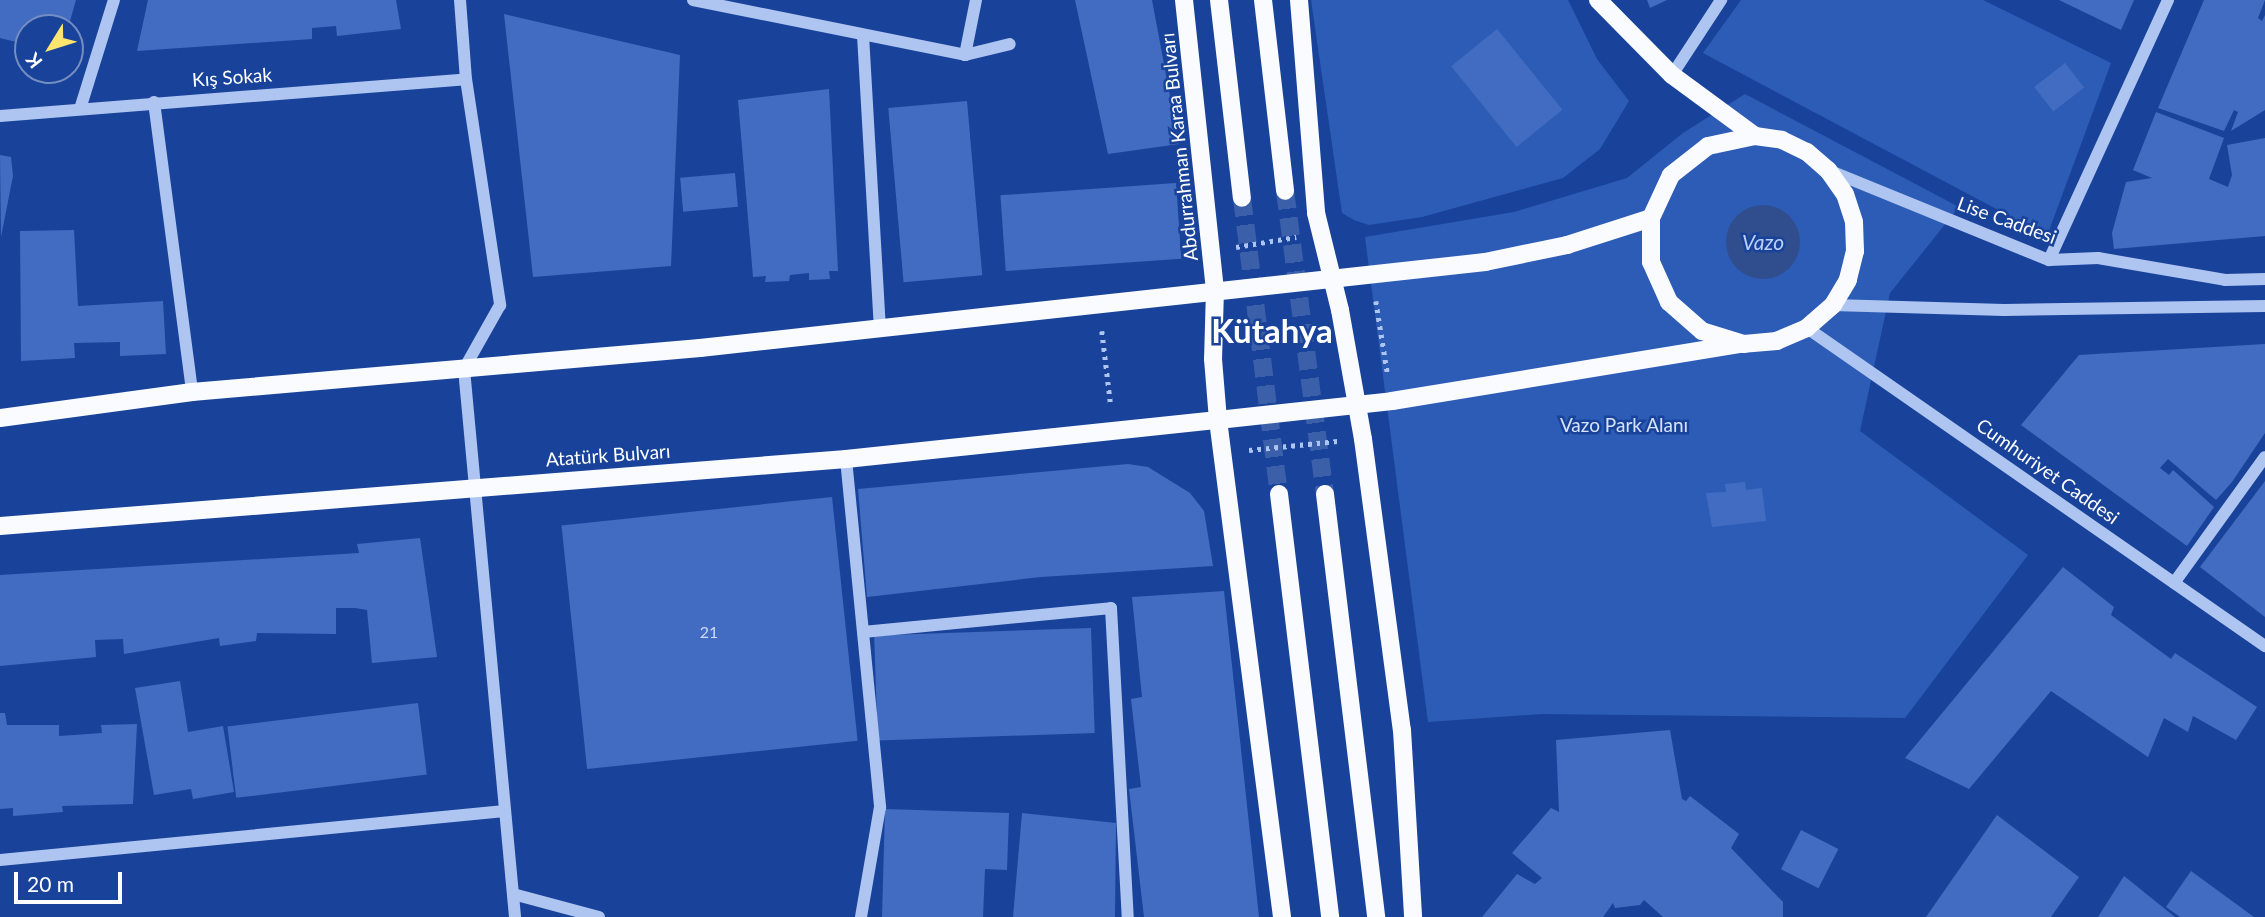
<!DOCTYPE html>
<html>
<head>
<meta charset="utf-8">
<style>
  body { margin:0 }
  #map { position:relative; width:2265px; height:917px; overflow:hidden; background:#19439a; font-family:Lato,sans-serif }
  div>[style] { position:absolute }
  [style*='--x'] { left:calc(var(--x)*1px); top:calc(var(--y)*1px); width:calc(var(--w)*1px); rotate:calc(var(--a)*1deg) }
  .green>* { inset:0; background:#2d5cb7 }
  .water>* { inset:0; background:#304e8e }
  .round { border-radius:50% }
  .building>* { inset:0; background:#426cc1; transform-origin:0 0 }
  .major-tunnel>* { height:18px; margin-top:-9px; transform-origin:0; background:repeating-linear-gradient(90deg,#3c5fa9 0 18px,transparent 0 27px) }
  .path>* { height:4.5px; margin-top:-2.25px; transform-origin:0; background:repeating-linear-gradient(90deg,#afc5f1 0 3.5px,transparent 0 8.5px) }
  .minor>* { height:12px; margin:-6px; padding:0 6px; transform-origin:6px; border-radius:6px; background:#afc5f1 }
  .major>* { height:18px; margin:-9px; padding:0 9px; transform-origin:9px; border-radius:9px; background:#f9fbff }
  span { translate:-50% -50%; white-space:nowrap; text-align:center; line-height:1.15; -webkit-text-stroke:5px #19439a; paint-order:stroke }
  .number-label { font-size:16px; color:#d0daf0 }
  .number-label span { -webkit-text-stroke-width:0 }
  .street-label { font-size:19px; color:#fff }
  .park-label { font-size:19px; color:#d6e3fc }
  .water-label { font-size:21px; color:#bbd0f8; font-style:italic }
  .town-label { font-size:33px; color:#fff; font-weight:700 }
  .north { position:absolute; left:14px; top:14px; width:70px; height:70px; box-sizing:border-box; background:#19439a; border:2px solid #758ec2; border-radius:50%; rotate:232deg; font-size:19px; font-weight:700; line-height:28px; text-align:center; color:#fff }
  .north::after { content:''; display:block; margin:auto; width:24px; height:32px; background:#ffe56f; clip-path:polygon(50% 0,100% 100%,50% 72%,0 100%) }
  .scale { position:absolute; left:14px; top:872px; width:108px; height:32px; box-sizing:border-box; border:4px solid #fff; border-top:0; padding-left:9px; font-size:21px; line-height:24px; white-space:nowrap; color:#fff; -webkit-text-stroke:5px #19439a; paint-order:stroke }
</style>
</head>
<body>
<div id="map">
  <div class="green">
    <div style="clip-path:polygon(1311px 0,1568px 0,1597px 59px,1629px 101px,1600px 149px,1563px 178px,1422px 217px,1369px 225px,1354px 220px,1342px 213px)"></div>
    <div style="clip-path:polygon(1741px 0,1983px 0,2111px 63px,2047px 236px,1703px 53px)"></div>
    <div style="clip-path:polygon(1745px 94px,1959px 207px,1890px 293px,1860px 431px,2028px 555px,1905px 718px,1542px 714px,1428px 722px,1365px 237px,1514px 212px,1627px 178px,1683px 133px)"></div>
  </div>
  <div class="water">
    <div class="round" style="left:1726px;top:205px;width:74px;height:74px"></div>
  </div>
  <div class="building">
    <div style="clip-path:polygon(0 0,76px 0,68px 28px,28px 28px,28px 45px,0 38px)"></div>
    <div style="clip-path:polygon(148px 0,396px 0,401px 29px,337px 36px,336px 26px,312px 28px,312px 39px,137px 51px)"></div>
    <div style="clip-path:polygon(1075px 0,1152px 0,1179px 144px,1108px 154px)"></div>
    <div style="clip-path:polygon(1647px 0,1667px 0,1650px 8px)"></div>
    <div style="clip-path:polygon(2059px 0,2134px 0,2121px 30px)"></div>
    <div style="clip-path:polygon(2204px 0,2265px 0,2258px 18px,2262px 21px,2265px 15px,2265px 110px,2231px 131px,2238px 112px,2234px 110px,2224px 131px,2158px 108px)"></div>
    <div style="clip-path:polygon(504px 14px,680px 55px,671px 266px,533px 277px)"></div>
    <div style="left:1497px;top:29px;width:104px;height:59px;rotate:51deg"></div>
    <div style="left:2065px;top:63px;width:31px;height:39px;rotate:52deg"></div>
    <div style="clip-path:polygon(829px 89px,838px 271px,829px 271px,830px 279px,809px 280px,809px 273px,790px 275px,789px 281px,765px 282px,766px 276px,753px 277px,738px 100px)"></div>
    <div style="left:967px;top:101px;width:175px;height:79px;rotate:85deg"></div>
    <div style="clip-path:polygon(2156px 112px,2224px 138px,2209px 179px,2228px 187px,2232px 175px,2227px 145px,2265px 138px,2265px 236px,2114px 249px,2112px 233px,2126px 182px,2152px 178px,2133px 170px)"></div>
    <div style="clip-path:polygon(0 155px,11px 157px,13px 176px,1px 237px)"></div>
    <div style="left:735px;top:173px;width:34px;height:55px;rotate:85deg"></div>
    <div style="left:1176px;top:183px;width:76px;height:176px;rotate:86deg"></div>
    <div style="clip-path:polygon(74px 230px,78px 306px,163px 301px,166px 354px,120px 356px,120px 342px,74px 343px,75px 358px,21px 361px,20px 231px)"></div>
    <div style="clip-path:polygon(2265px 344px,2265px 433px,2232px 482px,2216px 500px,2168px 459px,2160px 468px,2169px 475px,2173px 470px,2214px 507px,2187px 546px,2021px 425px,2079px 355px)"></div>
    <div style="clip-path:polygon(1128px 464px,1148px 467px,1190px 493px,1204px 511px,1213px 566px,1041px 577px,867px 597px,858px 489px)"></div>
    <div style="clip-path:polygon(2265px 481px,2265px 617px,2200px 567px)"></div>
    <div style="clip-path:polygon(1745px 482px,1746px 490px,1762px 488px,1766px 521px,1712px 527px,1706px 493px,1726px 492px,1725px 484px)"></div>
    <div style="left:832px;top:497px;width:245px;height:272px;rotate:84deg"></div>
    <div style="clip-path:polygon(420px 538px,437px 657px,372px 663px,367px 610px,355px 608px,336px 608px,336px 634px,257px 633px,256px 641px,220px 646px,219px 638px,124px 654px,123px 639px,95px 640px,96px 657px,0 666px,0 575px,359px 553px,357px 544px)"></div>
    <div style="clip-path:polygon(2063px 567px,2114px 607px,2111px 615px,2171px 659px,2175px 653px,2257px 707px,2236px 740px,2193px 716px,2188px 732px,2164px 718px,2148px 757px,2051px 691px,1969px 789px,1905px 758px)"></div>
    <div style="clip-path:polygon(1224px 591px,1259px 917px,1144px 917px,1129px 789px,1141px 787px,1131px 699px,1142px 697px,1132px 597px)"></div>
    <div style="left:1091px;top:628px;width:105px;height:217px;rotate:88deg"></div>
    <div style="clip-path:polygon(180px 681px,188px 732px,223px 726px,234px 792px,193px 799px,191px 789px,154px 795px,135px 688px)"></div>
    <div style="left:418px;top:703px;width:72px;height:192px;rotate:83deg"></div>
    <div style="clip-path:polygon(0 713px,5px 713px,7px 725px,59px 725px,59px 736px,102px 733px,101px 725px,137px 724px,133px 804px,62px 806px,63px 812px,13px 816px,13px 808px,0 809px)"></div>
    <div style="clip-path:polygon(1670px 730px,1682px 799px,1686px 801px,1690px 796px,1739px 834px,1731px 848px,1783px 902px,1783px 917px,1663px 917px,1644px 900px,1640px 905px,1615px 908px,1613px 903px,1603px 917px,1482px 917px,1517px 874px,1535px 884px,1542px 878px,1512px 853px,1551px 808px,1559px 812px,1556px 740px)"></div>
    <div style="clip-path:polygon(885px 809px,1009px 813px,1007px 870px,985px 869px,983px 917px,882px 917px)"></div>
    <div style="clip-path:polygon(1022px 813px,1116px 823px,1115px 917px,1013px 917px)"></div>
    <div style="clip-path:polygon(1997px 815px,2079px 877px,2051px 917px,1926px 917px)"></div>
    <div style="left:1801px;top:830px;width:42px;height:44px;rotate:27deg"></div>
    <div style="clip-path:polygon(2191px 871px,2254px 917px,2180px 917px,2166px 907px)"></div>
    <div style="clip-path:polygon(2124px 876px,2175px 917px,2098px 917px)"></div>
  </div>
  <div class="major-tunnel">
    <div style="--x:1285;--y:191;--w:306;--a:82.5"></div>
    <div style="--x:1242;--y:198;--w:298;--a:82.9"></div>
  </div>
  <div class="path">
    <div style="--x:1236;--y:247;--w:61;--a:-9.5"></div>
    <div style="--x:1376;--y:301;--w:76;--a:80.9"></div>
    <div style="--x:1102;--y:331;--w:76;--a:83.2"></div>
    <div style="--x:1249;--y:450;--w:89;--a:-5.8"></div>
  </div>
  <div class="minor">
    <div style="--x:460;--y:0;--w:79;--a:85.7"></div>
    <div style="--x:466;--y:79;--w:229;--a:81.4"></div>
    <div style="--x:500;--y:305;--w:73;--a:119.4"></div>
    <div style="--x:464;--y:369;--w:550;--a:84.68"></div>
    <div style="--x:693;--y:0;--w:278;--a:11.4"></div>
    <div style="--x:965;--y:55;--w:46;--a:-13.7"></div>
    <div style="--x:863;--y:35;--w:295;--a:86.7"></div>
    <div style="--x:965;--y:55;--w:56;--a:-78.7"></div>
    <div style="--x:1672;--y:75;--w:90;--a:-56.8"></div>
    <div style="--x:154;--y:102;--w:292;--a:82.5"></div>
    <div style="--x:80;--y:109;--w:114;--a:-72.7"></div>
    <div style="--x:0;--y:116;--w:467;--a:-4.5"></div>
    <div style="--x:1828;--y:170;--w:239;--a:22.2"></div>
    <div style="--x:2049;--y:260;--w:49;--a:-2.3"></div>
    <div style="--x:2098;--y:258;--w:129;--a:9.8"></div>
    <div style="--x:2225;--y:280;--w:40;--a:-1.4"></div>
    <div style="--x:2049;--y:260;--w:286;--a:-65.4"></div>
    <div style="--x:1833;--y:305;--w:171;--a:1.7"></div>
    <div style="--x:2004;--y:310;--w:261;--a:-0.9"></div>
    <div style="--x:1807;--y:328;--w:558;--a:34.77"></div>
    <div style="--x:846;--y:459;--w:350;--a:84.4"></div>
    <div style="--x:880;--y:807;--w:112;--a:99.8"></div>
    <div style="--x:2174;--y:583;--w:155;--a:-54.2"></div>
    <div style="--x:863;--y:632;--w:249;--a:-5.5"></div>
    <div style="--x:1111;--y:608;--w:309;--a:86.9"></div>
    <div style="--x:0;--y:860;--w:507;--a:-5.54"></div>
    <div style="--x:513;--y:894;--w:89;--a:15"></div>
  </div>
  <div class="major">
    <div style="--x:1184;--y:0;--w:291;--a:83.9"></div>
    <div style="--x:1215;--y:289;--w:70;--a:91.6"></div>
    <div style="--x:1213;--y:359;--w:61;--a:85.3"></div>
    <div style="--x:1218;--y:420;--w:501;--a:82.66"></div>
    <div style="--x:1219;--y:0;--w:199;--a:83.4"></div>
    <div style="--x:1263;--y:0;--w:192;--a:83.4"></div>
    <div style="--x:1299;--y:0;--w:214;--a:85.4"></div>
    <div style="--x:1316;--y:213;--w:100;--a:76.1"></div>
    <div style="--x:1340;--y:310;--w:131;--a:79.9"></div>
    <div style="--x:1363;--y:439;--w:294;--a:82.4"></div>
    <div style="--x:1402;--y:730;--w:187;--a:86.6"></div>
    <div style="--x:1598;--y:0;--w:105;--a:45.4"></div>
    <div style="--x:1672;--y:75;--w:103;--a:36.3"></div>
    <div style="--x:0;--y:418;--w:194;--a:-7.7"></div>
    <div style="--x:192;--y:392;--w:510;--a:-4.95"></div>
    <div style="--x:700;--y:348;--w:790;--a:-6.25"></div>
    <div style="--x:1485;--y:262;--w:84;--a:-11.7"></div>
    <div style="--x:1567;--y:245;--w:88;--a:-17.8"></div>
    <div style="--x:1651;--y:218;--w:47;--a:-65.1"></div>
    <div style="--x:1671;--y:175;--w:47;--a:-38.1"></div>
    <div style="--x:1708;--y:146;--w:48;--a:-12"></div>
    <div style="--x:1755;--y:136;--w:27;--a:8"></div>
    <div style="--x:1782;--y:140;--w:28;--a:26"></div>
    <div style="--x:1807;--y:152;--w:28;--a:41"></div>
    <div style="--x:1828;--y:170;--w:29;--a:55"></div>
    <div style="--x:1845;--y:194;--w:29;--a:72"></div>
    <div style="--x:1854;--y:222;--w:29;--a:88"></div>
    <div style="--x:1855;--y:251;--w:30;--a:104"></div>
    <div style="--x:1848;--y:280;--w:29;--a:121"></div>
    <div style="--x:1833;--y:305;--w:35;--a:139"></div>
    <div style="--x:1807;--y:328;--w:33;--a:157"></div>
    <div style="--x:1777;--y:341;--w:33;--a:175"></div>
    <div style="--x:1744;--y:344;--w:44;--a:-162.8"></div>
    <div style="--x:1702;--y:331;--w:44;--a:-138.7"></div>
    <div style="--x:1669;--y:302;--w:44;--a:-114.2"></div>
    <div style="--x:1651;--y:262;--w:44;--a:-90"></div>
    <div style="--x:1279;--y:494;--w:426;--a:83.1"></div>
    <div style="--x:1325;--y:494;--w:426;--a:83.1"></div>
    <div style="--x:0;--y:526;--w:849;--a:-4.53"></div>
    <div style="--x:846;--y:459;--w:374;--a:-6"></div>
    <div style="--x:1218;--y:420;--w:175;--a:-6.2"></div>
    <div style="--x:1392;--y:401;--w:353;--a:-9.3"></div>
  </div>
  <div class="number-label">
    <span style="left:709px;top:632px">21</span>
  </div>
  <div class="street-label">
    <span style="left:232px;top:77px;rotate:-4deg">Kış Sokak</span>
    <span style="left:1179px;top:147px;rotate:-96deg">Abdurrahman Karaa Bulvarı</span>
    <span style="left:2007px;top:220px;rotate:20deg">Lise Caddesi</span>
    <span style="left:608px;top:455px;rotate:-4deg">Atatürk Bulvarı</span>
    <span style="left:2048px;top:471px;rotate:35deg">Cumhuriyet Caddesi</span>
  </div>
  <div class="park-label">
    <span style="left:1624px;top:425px">Vazo Park Alanı</span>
  </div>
  <div class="water-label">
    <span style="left:1763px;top:242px">Vazo</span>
  </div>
  <div class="town-label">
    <span style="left:1272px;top:331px">Kütahya</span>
  </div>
  <div class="north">K</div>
  <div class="scale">20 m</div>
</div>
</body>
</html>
